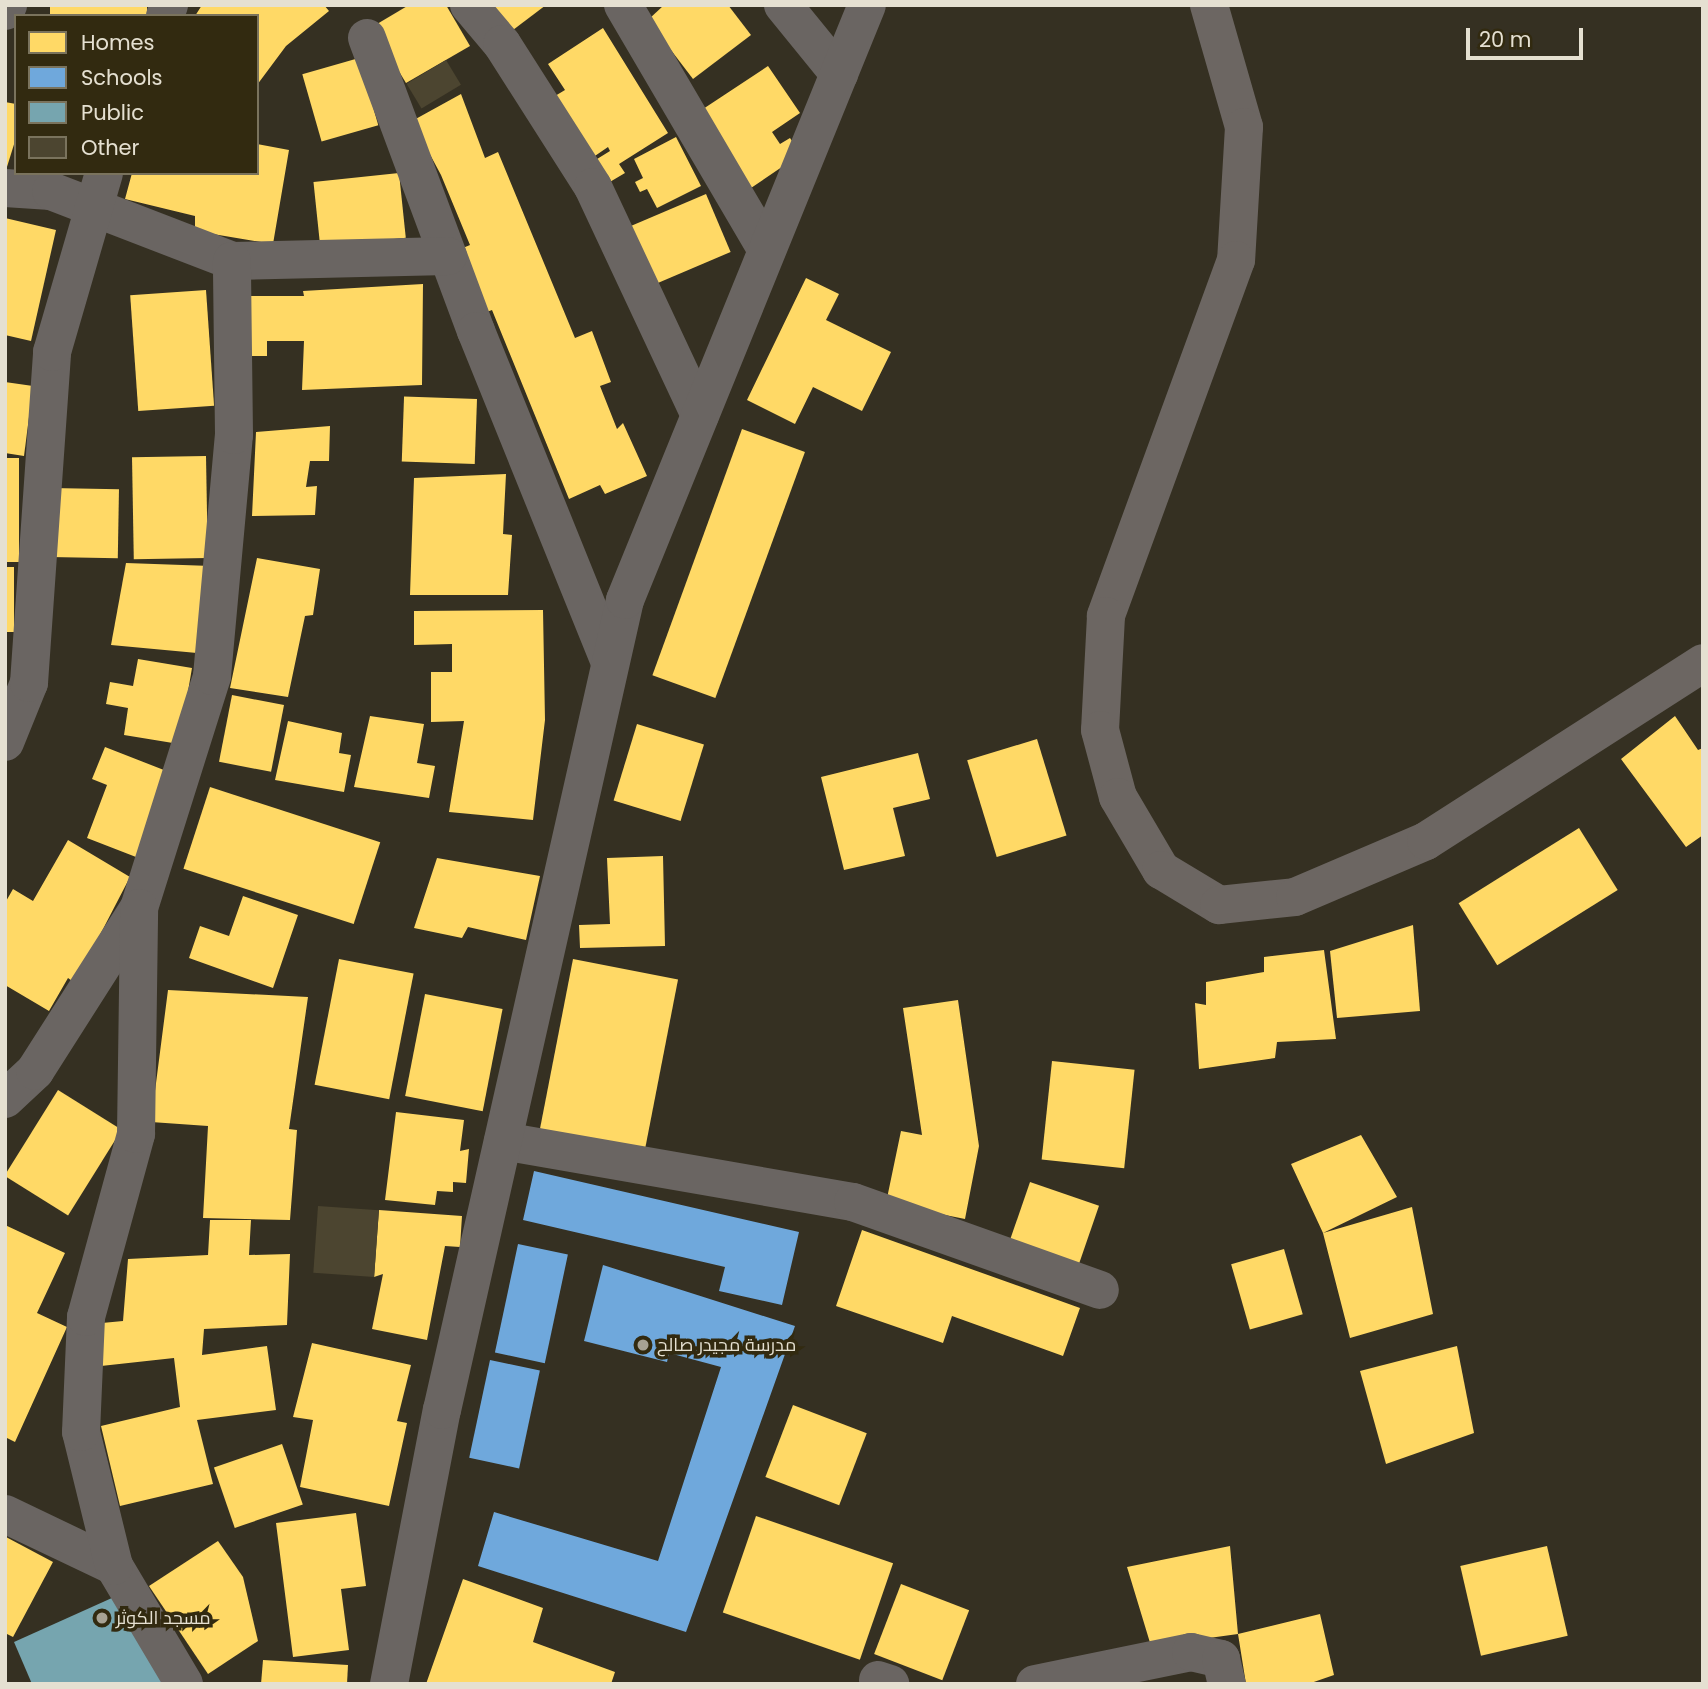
<!DOCTYPE html>
<html>
<head>
<meta charset="utf-8">
<style>
  body { margin:0 }
  #map { position:relative; width:1708px; height:1689px; overflow:hidden; background:#353022; font-family:Poppins,Cairo,sans-serif }
  div>[style] { position:absolute }
  [style*='--x'] { left:calc(var(--x)*1px); top:calc(var(--y)*1px); width:calc(var(--w)*1px); rotate:calc(var(--a)*1deg) }
  .homes>* { inset:0; background:#ffd966; transform-origin:0 0 }
  .schools>* { inset:0; background:#6fa8dc; transform-origin:0 0 }
  .public>* { inset:0; background:#76a5af }
  .building>* { inset:0; background:#4c4530; transform-origin:0 0 }
  .minor>* { height:38px; margin:-19px; padding:0 19px; transform-origin:19px; border-radius:19px; background:#6a6562 }
  .tertiary>* { height:38px; margin:-19px; padding:0 19px; transform-origin:19px; border-radius:19px; background:#6a6562 }
  .secondary>* { height:38px; margin:-19px; padding:0 19px; transform-origin:19px; border-radius:19px; background:#6c6662 }
  .dots>* { width:19px; height:19px; translate:-50% -50%; box-sizing:border-box; border:4px solid #322a10; border-radius:50% }
  span { translate:-50% -50%; white-space:nowrap; text-align:center; line-height:1.15; -webkit-text-stroke:7px #322a10; paint-order:stroke }
  .poi-label { font-size:18px; color:#e5e0d1 }
  .left { translate:0 -50%; text-align:left }
  .frame { position:absolute; inset:0; border:7px solid #e5e0d1; pointer-events:none }
  .legend { position:absolute; left:14px; top:14px; width:245px; height:161px; box-sizing:border-box; background:#322a10; border:2px solid #7a735d; margin:0; padding:9px 12px; list-style:none; font-size:21px; color:#e5e0d1 }
  .legend li { display:flex; align-items:center; gap:14px; height:35px }
  .legend b { width:35px; border:2px solid #7a735d }
  .scale { position:absolute; left:1466px; top:28px; width:117px; height:32px; box-sizing:border-box; border:4px solid #e5e0d1; border-top:0; padding-left:9px; font-size:21px; line-height:24px; white-space:nowrap; color:#e5e0d1; -webkit-text-stroke:5px #322a10; paint-order:stroke }
</style>
</head>
<body>
<div id="map">
  <div class="homes">
    <div style="left:50px;top:5px;width:97px;height:12px"></div>
    <div style="clip-path:polygon(202px 5px,324px 5px,329px 11px,286px 46px,257px 85px,257px 16px,195px 16px)"></div>
    <div style="clip-path:polygon(409px 5px,446px 5px,470px 46px,406px 83px,372px 27px)"></div>
    <div style="clip-path:polygon(481px 5px,546px 5px,505px 36px)"></div>
    <div style="clip-path:polygon(664px 5px,728px 5px,751px 35px,693px 79px,648px 20px)"></div>
    <div style="clip-path:polygon(603px 28px,668px 133px,619px 164px,625px 173px,603px 186px,589px 164px,610px 151px,608px 147px,589px 160px,550px 99px,565px 90px,548px 64px)"></div>
    <div style="left:359px;top:58px;width:70px;height:59px;rotate:74deg"></div>
    <div style="clip-path:polygon(768px 66px,800px 113px,772px 132px,780px 144px,790px 138px,801px 154px,751px 188px,700px 111px)"></div>
    <div style="clip-path:polygon(461px 94px,485px 158px,498px 152px,575px 338px,592px 331px,611px 382px,600px 386px,617px 429px,623px 423px,647px 476px,605px 494px,600px 485px,569px 499px,492px 310px,484px 313px,458px 250px,470px 245px,441px 175px,412px 121px)"></div>
    <div style="clip-path:polygon(5px 102px,16px 104px,16px 138px,6px 170px)"></div>
    <div style="clip-path:polygon(676px 137px,701px 186px,657px 208px,647px 189px,640px 192px,635px 182px,643px 178px,634px 159px)"></div>
    <div style="clip-path:polygon(257px 144px,289px 150px,273px 244px,195px 231px,195px 216px,125px 199px,132px 173px,257px 173px)"></div>
    <div style="left:399px;top:173px;width:65px;height:86px;rotate:84deg"></div>
    <div style="left:706px;top:194px;width:63px;height:88px;rotate:67deg"></div>
    <div style="clip-path:polygon(5px 218px,56px 230px,31px 341px,5px 335px)"></div>
    <div style="clip-path:polygon(806px 278px,839px 294px,826px 320px,891px 352px,862px 411px,813px 387px,795px 424px,747px 400px)"></div>
    <div style="clip-path:polygon(423px 284px,422px 385px,302px 390px,304px 341px,267px 341px,267px 356px,243px 356px,244px 296px,304px 296px,303px 291px)"></div>
    <div style="left:206px;top:290px;width:116px;height:76px;rotate:86deg"></div>
    <div style="clip-path:polygon(5px 382px,33px 386px,24px 456px,5px 453px)"></div>
    <div style="left:477px;top:399px;width:65px;height:73px;rotate:92deg"></div>
    <div style="clip-path:polygon(330px 426px,329px 461px,310px 461px,306px 487px,317px 486px,315px 515px,252px 516px,256px 432px)"></div>
    <div style="left:742px;top:429px;width:67px;height:262px;rotate:20deg"></div>
    <div style="left:206px;top:456px;width:102px;height:74px;rotate:89deg"></div>
    <div style="left:5px;top:458px;width:14px;height:104px"></div>
    <div style="clip-path:polygon(506px 474px,503px 534px,512px 535px,508px 595px,410px 595px,414px 478px)"></div>
    <div style="left:51px;top:488px;width:68px;height:69px;rotate:1deg"></div>
    <div style="clip-path:polygon(257px 558px,320px 569px,313px 615px,305px 616px,288px 697px,230px 688px)"></div>
    <div style="clip-path:polygon(126px 563px,211px 566px,197px 653px,111px 645px)"></div>
    <div style="left:5px;top:567px;width:9px;height:65px"></div>
    <div style="clip-path:polygon(543px 610px,545px 720px,533px 820px,449px 812px,464px 721px,431px 722px,431px 672px,452px 672px,452px 644px,414px 645px,414px 611px)"></div>
    <div style="clip-path:polygon(138px 659px,192px 668px,179px 744px,124px 735px,128px 708px,106px 704px,110px 682px,133px 686px)"></div>
    <div style="left:232px;top:695px;width:53px;height:68px;rotate:11deg"></div>
    <div style="clip-path:polygon(370px 716px,424px 724px,417px 763px,435px 766px,429px 798px,354px 787px)"></div>
    <div style="clip-path:polygon(1675px 716px,1698px 750px,1703px 748px,1703px 835px,1686px 847px,1621px 759px)"></div>
    <div style="clip-path:polygon(288px 721px,342px 733px,339px 753px,351px 755px,344px 792px,275px 780px)"></div>
    <div style="left:637px;top:724px;width:70px;height:80px;rotate:17deg"></div>
    <div style="left:1037px;top:739px;width:101px;height:73px;rotate:73deg"></div>
    <div style="clip-path:polygon(105px 747px,169px 772px,136px 857px,87px 838px,107px 785px,92px 779px)"></div>
    <div style="clip-path:polygon(918px 753px,930px 799px,893px 808px,905px 856px,844px 870px,821px 777px)"></div>
    <div style="left:210px;top:787px;width:179px;height:86px;rotate:18deg"></div>
    <div style="left:1579px;top:828px;width:73px;height:142px;rotate:58deg"></div>
    <div style="clip-path:polygon(68px 840px,130px 877px,75px 983px,68px 978px,49px 1011px,5px 985px,5px 903px,13px 889px,33px 901px)"></div>
    <div style="clip-path:polygon(663px 856px,665px 946px,580px 948px,579px 925px,610px 924px,607px 858px)"></div>
    <div style="clip-path:polygon(437px 858px,540px 876px,526px 940px,468px 927px,462px 938px,414px 928px)"></div>
    <div style="clip-path:polygon(243px 896px,298px 915px,273px 988px,189px 958px,200px 926px,229px 936px)"></div>
    <div style="clip-path:polygon(1413px 925px,1420px 1011px,1337px 1018px,1330px 951px)"></div>
    <div style="clip-path:polygon(1324px 950px,1336px 1039px,1277px 1042px,1275px 1058px,1199px 1069px,1195px 1003px,1206px 1005px,1206px 982px,1264px 972px,1264px 957px)"></div>
    <div style="left:339px;top:959px;width:76px;height:128px;rotate:11deg"></div>
    <div style="left:573px;top:959px;width:107px;height:173px;rotate:11deg"></div>
    <div style="clip-path:polygon(168px 990px,308px 997px,289px 1129px,297px 1130px,290px 1220px,203px 1218px,208px 1126px,151px 1122px)"></div>
    <div style="left:425px;top:994px;width:79px;height:104px;rotate:11deg"></div>
    <div style="clip-path:polygon(958px 1000px,979px 1146px,965px 1219px,886px 1203px,901px 1131px,922px 1135px,903px 1008px)"></div>
    <div style="left:1052px;top:1061px;width:83px;height:99px;rotate:6deg"></div>
    <div style="left:58px;top:1090px;width:75px;height:101px;rotate:32deg"></div>
    <div style="clip-path:polygon(396px 1112px,464px 1120px,460px 1151px,469px 1149px,466px 1183px,453px 1182px,453px 1192px,437px 1191px,435px 1205px,385px 1200px)"></div>
    <div style="clip-path:polygon(1361px 1135px,1397px 1197px,1323px 1233px,1412px 1207px,1433px 1314px,1350px 1338px,1323px 1233px,1291px 1164px)"></div>
    <div style="left:1030px;top:1182px;width:73px;height:67px;rotate:19deg"></div>
    <div style="clip-path:polygon(379px 1210px,462px 1216px,460px 1247px,445px 1246px,427px 1340px,372px 1329px,383px 1274px,374px 1277px)"></div>
    <div style="clip-path:polygon(210px 1220px,251px 1220px,249px 1255px,290px 1254px,287px 1325px,204px 1329px,202px 1355px,267px 1346px,276px 1410px,197px 1420px,213px 1484px,120px 1506px,101px 1426px,180px 1407px,174px 1358px,101px 1366px,102px 1323px,123px 1321px,128px 1259px,208px 1255px)"></div>
    <div style="clip-path:polygon(5px 1225px,65px 1253px,37px 1313px,67px 1327px,15px 1442px,5px 1437px)"></div>
    <div style="clip-path:polygon(862px 1230px,1080px 1308px,1063px 1356px,952px 1316px,943px 1343px,836px 1306px)"></div>
    <div style="left:1284px;top:1249px;width:68px;height:55px;rotate:74deg"></div>
    <div style="clip-path:polygon(312px 1343px,411px 1365px,397px 1421px,407px 1423px,389px 1506px,300px 1487px,313px 1420px,293px 1417px)"></div>
    <div style="clip-path:polygon(1457px 1346px,1474px 1433px,1386px 1464px,1360px 1371px)"></div>
    <div style="left:793px;top:1405px;width:79px;height:77px;rotate:21deg"></div>
    <div style="left:282px;top:1444px;width:64px;height:72px;rotate:71deg"></div>
    <div style="clip-path:polygon(356px 1513px,366px 1586px,341px 1589px,349px 1650px,293px 1657px,276px 1523px)"></div>
    <div style="left:756px;top:1516px;width:145px;height:102px;rotate:19deg"></div>
    <div style="clip-path:polygon(6px 1537px,53px 1562px,13px 1637px,5px 1633px)"></div>
    <div style="clip-path:polygon(218px 1541px,243px 1577px,258px 1641px,208px 1674px,149px 1586px)"></div>
    <div style="clip-path:polygon(1230px 1546px,1238px 1634px,1320px 1614px,1334px 1675px,1308px 1684px,1246px 1684px,1238px 1634px,1151px 1646px,1127px 1567px)"></div>
    <div style="left:1547px;top:1546px;width:92px;height:89px;rotate:77deg"></div>
    <div style="clip-path:polygon(463px 1579px,543px 1608px,533px 1642px,615px 1672px,611px 1684px,426px 1684px)"></div>
    <div style="left:901px;top:1584px;width:73px;height:75px;rotate:21deg"></div>
    <div style="clip-path:polygon(263px 1660px,348px 1665px,347px 1684px,261px 1684px)"></div>
  </div>
  <div class="schools">
    <div style="clip-path:polygon(534px 1171px,799px 1232px,782px 1305px,719px 1291px,725px 1267px,523px 1220px)"></div>
    <div style="left:518px;top:1244px;width:51px;height:111px;rotate:12deg"></div>
    <div style="clip-path:polygon(603px 1265px,795px 1326px,686px 1632px,478px 1566px,494px 1512px,658px 1561px,721px 1367px,669px 1353px,667px 1362px,584px 1341px)"></div>
    <div style="left:490px;top:1360px;width:51px;height:100px;rotate:12deg"></div>
  </div>
  <div class="public">
    <div style="clip-path:polygon(123px 1593px,168px 1684px,32px 1684px,14px 1642px)"></div>
  </div>
  <div class="building">
    <div style="left:446px;top:60px;width:29px;height:46px;rotate:59deg"></div>
    <div style="left:318px;top:1206px;width:61px;height:67px;rotate:4deg"></div>
  </div>
  <div class="minor">
    <div style="--x:469;--y:5;--w:51;--a:49.8"></div>
    <div style="--x:502;--y:44;--w:169;--a:57.5"></div>
    <div style="--x:593;--y:187;--w:252;--a:64.9"></div>
    <div style="--x:623;--y:5;--w:284;--a:59.6"></div>
    <div style="--x:783;--y:5;--w:89;--a:50.9"></div>
    <div style="--x:5;--y:11;--w:7;--a:-63"></div>
    <div style="--x:165;--y:16;--w:12;--a:-70"></div>
    <div style="--x:367;--y:38;--w:313;--a:69.6"></div>
    <div style="--x:476;--y:331;--w:357;--a:68"></div>
    <div style="--x:5;--y:188;--w:46;--a:3.7"></div>
    <div style="--x:51;--y:191;--w:194;--a:21.1"></div>
    <div style="--x:232;--y:261;--w:216;--a:-1.3"></div>
    <div style="--x:5;--y:742;--w:64;--a:-67.9"></div>
    <div style="--x:29;--y:683;--w:332;--a:-86"></div>
    <div style="--x:52;--y:352;--w:186;--a:-73.8"></div>
    <div style="--x:5;--y:1099;--w:41;--a:-43"></div>
    <div style="--x:35;--y:1071;--w:193;--a:-57.5"></div>
    <div style="--x:139;--y:908;--w:243;--a:-72.5"></div>
    <div style="--x:212;--y:676;--w:242;--a:-84.8"></div>
    <div style="--x:234;--y:435;--w:174;--a:-90.7"></div>
    <div style="--x:503;--y:1141;--w:355;--a:9.9"></div>
    <div style="--x:853;--y:1202;--w:262;--a:19.6"></div>
    <div style="--x:5;--y:1514;--w:121;--a:25.5"></div>
    <div style="--x:114;--y:1566;--w:137;--a:59.3"></div>
    <div style="--x:114;--y:1566;--w:138;--a:-103.8"></div>
    <div style="--x:81;--y:1432;--w:115;--a:-87.5"></div>
    <div style="--x:86;--y:1317;--w:190;--a:-74.7"></div>
    <div style="--x:136;--y:1134;--w:226;--a:-89.2"></div>
    <div style="--x:878;--y:1680;--w:13;--a:18"></div>
    <div style="--x:1035;--y:1684;--w:159;--a:-11.6"></div>
    <div style="--x:1191;--y:1652;--w:31;--a:13"></div>
    <div style="--x:1221;--y:1659;--w:26;--a:77"></div>
  </div>
  <div class="tertiary">
    <div style="--x:389;--y:1684;--w:279;--a:-79.1"></div>
    <div style="--x:442;--y:1410;--w:830;--a:-77.27"></div>
    <div style="--x:625;--y:600;--w:642;--a:-67.87"></div>
  </div>
  <div class="secondary">
    <div style="--x:1209;--y:5;--w:127;--a:74"></div>
    <div style="--x:1244;--y:127;--w:133;--a:93.4"></div>
    <div style="--x:1236;--y:260;--w:379;--a:110.1"></div>
    <div style="--x:1106;--y:616;--w:114;--a:93"></div>
    <div style="--x:1100;--y:730;--w:69;--a:75"></div>
    <div style="--x:1118;--y:797;--w:85;--a:59.5"></div>
    <div style="--x:1161;--y:870;--w:68;--a:31.1"></div>
    <div style="--x:1219;--y:905;--w:76;--a:-6"></div>
    <div style="--x:1295;--y:897;--w:142;--a:-23.1"></div>
    <div style="--x:1426;--y:841;--w:329;--a:-32.7"></div>
  </div>
  <div class="dots">
    <div style="left:643px;top:1345px;background:#a7a294"></div>
    <div style="left:102px;top:1618px;background:#a7a294"></div>
  </div>
  <div class="poi-label">
    <span class="left" style="left:657px;top:1345px">مدرسة مجيدر صالح</span>
    <span class="left" style="left:116px;top:1618px">مسجد الكوثر</span>
  </div>
  <div class="frame"></div>
  <ul class="legend">
  <li><b style="height:19px;background:#ffd966"></b>Homes</li>
  <li><b style="height:19px;background:#6fa8dc"></b>Schools</li>
  <li><b style="height:19px;background:#76a5af"></b>Public</li>
  <li><b style="height:19px;background:#4c4530"></b>Other</li>
  </ul>
  <div class="scale">20 m</div>
</div>
</body>
</html>
